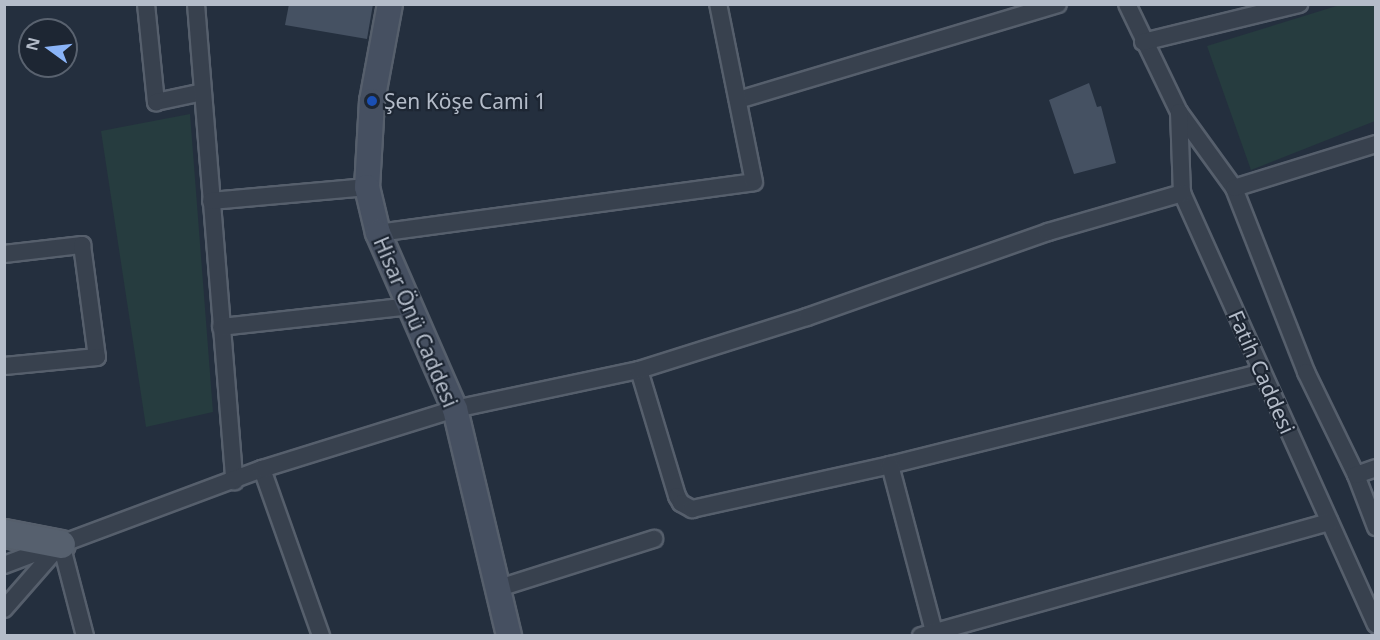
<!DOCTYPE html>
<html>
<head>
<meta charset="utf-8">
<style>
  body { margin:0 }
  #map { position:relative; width:1380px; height:640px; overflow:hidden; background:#242f3e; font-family:"Noto Sans",sans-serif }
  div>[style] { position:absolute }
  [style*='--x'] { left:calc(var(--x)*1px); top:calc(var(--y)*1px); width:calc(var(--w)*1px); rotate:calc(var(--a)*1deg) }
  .green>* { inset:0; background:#263c3f }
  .building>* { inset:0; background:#455162 }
  .roads { filter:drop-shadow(2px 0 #565f6c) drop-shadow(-2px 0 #565f6c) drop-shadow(0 2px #565f6c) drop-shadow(0 -2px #565f6c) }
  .minor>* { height:16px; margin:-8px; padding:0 8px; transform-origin:8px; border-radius:8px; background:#38414e }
  .secondary>* { height:24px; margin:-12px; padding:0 12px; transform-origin:12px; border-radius:12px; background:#465061 }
  .primary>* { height:27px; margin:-13.5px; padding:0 13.5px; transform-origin:13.5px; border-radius:13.5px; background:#56606e }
  .dots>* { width:16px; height:16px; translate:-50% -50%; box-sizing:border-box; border:3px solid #1d2633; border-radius:50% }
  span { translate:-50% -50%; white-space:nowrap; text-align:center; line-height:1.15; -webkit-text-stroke:4.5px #1d2633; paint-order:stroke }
  .poi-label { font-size:21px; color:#b4bcc9 }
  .left { translate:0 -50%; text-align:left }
  .street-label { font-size:21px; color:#b4bcc9 }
  .frame { position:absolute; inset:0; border:6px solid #b4bcc9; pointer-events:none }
  .north { position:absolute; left:18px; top:18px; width:60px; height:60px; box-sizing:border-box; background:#1d2633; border:2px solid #59626f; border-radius:50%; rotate:285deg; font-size:16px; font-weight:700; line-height:24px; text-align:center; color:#b4bcc9 }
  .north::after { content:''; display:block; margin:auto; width:21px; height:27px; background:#8ab4f8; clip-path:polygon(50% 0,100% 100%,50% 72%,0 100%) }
</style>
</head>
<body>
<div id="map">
  <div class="green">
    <div style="clip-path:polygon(1343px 4px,1375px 5px,1375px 121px,1251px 170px,1207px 46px)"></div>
    <div style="clip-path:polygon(190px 114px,213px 412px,146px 427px,101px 131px)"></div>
  </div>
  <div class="building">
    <div style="clip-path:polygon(289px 4px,373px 4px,367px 39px,285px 25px)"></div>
    <div style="clip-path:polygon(1089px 83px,1097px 107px,1101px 106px,1116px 163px,1074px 174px,1049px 100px)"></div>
  </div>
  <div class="roads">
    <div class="minor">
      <div style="--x:146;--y:4;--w:99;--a:84.2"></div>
      <div style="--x:156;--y:102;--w:48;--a:-12"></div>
      <div style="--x:196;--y:4;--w:479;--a:85.4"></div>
      <div style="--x:1127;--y:4;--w:120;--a:64.3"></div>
      <div style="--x:1179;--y:112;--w:94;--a:54.1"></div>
      <div style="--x:1234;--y:188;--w:198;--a:68.6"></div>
      <div style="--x:1306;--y:372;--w:114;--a:64.1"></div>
      <div style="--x:1356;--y:475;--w:56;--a:69"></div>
      <div style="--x:1143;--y:42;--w:161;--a:-13.7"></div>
      <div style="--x:738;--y:100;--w:334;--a:-16.7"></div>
      <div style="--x:1179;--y:112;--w:81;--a:87.9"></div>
      <div style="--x:1182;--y:193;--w:473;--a:65.8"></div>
      <div style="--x:1234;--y:188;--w:149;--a:-17.2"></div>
      <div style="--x:211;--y:201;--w:157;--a:-5.1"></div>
      <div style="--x:378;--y:233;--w:379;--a:-7.7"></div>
      <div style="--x:754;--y:182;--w:182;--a:-101.4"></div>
      <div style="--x:4;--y:254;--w:79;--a:-6.6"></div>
      <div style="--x:82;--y:245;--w:113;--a:82.4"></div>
      <div style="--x:97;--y:357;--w:93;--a:174.5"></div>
      <div style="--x:221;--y:327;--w:190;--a:-6.3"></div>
      <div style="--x:639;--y:370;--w:132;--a:73.2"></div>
      <div style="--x:677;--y:496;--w:8;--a:60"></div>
      <div style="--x:681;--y:503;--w:13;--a:29"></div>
      <div style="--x:692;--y:509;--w:203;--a:-12.5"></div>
      <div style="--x:890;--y:465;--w:383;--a:-14"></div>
      <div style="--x:890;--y:465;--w:173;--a:75.2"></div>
      <div style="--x:262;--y:469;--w:177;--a:70.5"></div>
      <div style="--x:1356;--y:475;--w:21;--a:-19"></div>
      <div style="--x:4;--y:565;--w:57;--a:-20.7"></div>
      <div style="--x:496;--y:589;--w:166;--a:-17.6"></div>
      <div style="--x:4;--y:609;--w:86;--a:-48.8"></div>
      <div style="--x:85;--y:636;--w:95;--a:-104.6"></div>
      <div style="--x:61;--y:544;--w:215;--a:-20.5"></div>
      <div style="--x:262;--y:469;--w:202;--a:-17.3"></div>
      <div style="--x:455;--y:409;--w:188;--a:-12"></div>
      <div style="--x:639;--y:370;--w:176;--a:-17.5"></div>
      <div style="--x:807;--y:317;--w:256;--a:-19.4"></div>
      <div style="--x:1048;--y:232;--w:140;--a:-16.2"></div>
      <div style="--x:921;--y:636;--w:424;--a:-15.6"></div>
    </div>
    <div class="secondary">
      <div style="--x:390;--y:4;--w:99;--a:100.5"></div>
      <div style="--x:372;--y:101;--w:86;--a:93.3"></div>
      <div style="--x:367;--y:187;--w:47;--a:76.6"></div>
      <div style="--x:378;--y:233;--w:192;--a:66.4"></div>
      <div style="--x:455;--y:409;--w:233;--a:76.6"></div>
    </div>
    <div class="primary">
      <div style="--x:4;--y:533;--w:58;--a:10.9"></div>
    </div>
  </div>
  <div class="dots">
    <div style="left:372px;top:101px;background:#1a4fb4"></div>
  </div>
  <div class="poi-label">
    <span class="left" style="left:384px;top:101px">Şen Köşe Cami 1</span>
  </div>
  <div class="street-label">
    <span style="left:416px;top:322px;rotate:67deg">Hisar Önü Caddesi</span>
    <span style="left:1262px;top:372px;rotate:66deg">Fatih Caddesi</span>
  </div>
  <div class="frame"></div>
  <div class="north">N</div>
</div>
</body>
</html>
